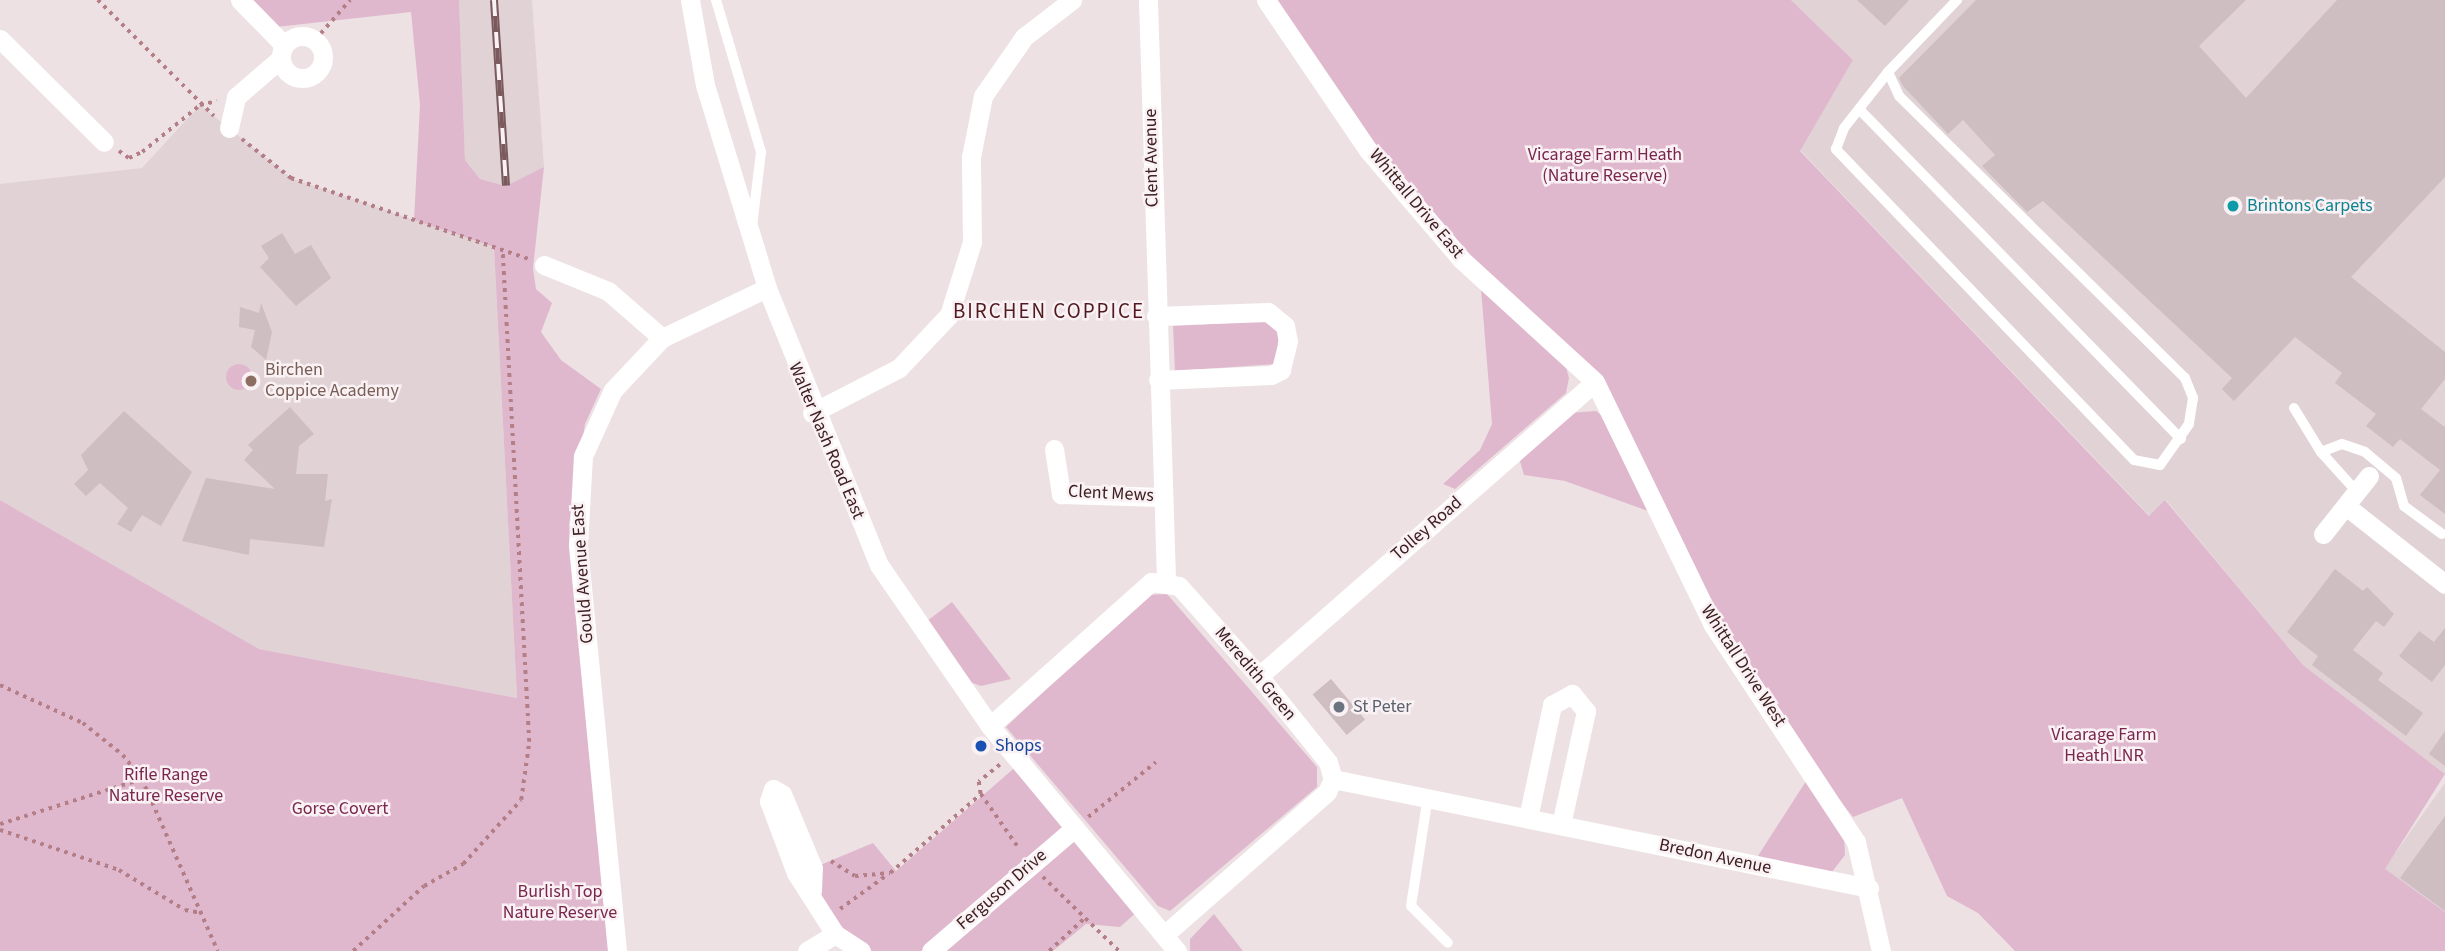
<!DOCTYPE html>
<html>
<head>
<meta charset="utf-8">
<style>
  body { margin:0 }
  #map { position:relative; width:2445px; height:951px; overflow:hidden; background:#ede1e4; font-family:"Source Sans 3",sans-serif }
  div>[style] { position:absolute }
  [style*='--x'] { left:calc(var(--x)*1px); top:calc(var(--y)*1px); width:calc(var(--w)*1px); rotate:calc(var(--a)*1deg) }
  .built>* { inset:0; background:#e1d2d6 }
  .green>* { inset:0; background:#e0b8ce }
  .round { border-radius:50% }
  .building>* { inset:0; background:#cebdc1; transform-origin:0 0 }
  .path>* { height:3.5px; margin-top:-1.75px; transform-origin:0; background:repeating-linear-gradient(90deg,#b37e86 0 3.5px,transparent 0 8.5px) }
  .lane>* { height:10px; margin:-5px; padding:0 5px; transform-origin:5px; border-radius:5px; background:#fff }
  .street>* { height:19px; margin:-9.5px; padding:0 9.5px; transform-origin:9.5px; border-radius:9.5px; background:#fff }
  .street>.ring { margin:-9.5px; padding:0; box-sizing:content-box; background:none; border:19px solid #fff; border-radius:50% }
  .rail>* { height:8px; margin-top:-4px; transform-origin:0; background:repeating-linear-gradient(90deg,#f9f1f4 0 16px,#7a5a5d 0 32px); box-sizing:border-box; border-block:2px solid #7a5a5d }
  .dots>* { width:19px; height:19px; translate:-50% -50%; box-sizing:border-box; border:4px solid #f9f1f4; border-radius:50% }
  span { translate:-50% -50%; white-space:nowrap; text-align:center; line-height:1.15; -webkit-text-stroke:5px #f9f1f4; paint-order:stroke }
  .park-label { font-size:18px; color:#79264a }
  .street-label { font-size:18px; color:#3f2022 }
  .culture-label { font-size:18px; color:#0d838f }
  .left { translate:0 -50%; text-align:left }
  .education-label { font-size:18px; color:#785e54 }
  .worship-label { font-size:18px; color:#5b616d }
  .transit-label { font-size:18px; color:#164399 }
  .quarter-label { font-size:21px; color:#521a1e; letter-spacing:2px }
</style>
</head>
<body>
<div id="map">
  <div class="built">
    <div style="clip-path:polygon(459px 0,532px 0,544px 167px,525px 181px,506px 186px,480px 179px,465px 160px)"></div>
    <div style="clip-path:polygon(1791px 0,2445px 0,2445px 774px,2303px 665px,2166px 500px,2150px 516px,1800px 150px,1853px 60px)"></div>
    <div style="clip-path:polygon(200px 105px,291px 178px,494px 247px,517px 698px,259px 649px,0 500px,0 184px,142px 168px)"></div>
    <div style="clip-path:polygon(2445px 783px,2445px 912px,2384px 869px)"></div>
  </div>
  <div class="green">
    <div style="clip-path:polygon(240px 0,459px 0,465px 160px,480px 179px,506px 186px,544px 167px,533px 268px,536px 289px,552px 303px,541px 332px,561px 360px,601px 389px,585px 424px,569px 525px,611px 951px,0 951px,0 500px,259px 649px,517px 698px,494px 247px,414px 220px,420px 105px,411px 12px,267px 28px)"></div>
    <div style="clip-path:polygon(1266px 0,1791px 0,1853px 60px,1800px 151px,2149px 516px,2165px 500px,2303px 665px,2445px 774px,2385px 869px,2445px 912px,2445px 951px,2015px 951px,1978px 913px,1947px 896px,1902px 798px,1853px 817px,1809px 761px,1713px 625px,1595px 382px,1462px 260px)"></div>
    <div style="clip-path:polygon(1481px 289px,1566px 367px,1569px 378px,1566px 393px,1455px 489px,1443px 484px,1480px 450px,1492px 424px)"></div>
    <div style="clip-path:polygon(1269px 321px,1279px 329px,1276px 364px,1175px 371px,1173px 326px)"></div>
    <div class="round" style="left:226px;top:364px;width:26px;height:26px"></div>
    <div style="clip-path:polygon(1596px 411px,1606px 419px,1648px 511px,1565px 481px,1524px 475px,1519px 458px,1569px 413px)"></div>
    <div style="clip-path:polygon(1167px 594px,1317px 767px,1317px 787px,1170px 911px,1158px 906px,1006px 727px,1146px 595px)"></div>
    <div style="clip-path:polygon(952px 602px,1011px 679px,981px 686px,967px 681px,927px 621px)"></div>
    <div style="clip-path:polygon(1019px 764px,1139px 910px,1120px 927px,1086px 924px,1053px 951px,861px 951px,835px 934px,773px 789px,813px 868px,873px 843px,896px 871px)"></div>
    <div style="clip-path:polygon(1808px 778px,1844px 835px,1845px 855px,1832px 872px,1756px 859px)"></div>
    <div style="clip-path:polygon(1214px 914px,1243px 951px,1190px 951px,1190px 939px)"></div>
  </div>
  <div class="building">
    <div style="clip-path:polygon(1857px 0,1909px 0,1885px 26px)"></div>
    <div style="clip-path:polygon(1976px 0,2246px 0,2199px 46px,2246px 98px,2337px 0,2445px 0,2445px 177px,2351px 277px,2445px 352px,2445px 379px,2421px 409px,2445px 427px,2445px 514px,2420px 495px,2440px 470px,2400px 439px,2393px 447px,2366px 426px,2376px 414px,2335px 383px,2342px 373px,2295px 337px,2234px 401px,2222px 389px,2232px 378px,2043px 201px,2027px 212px,1982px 166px,1995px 155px,1963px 120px,1948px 134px,1903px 86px,1899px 78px)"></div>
    <div style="clip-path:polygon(282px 233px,295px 254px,311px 245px,331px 278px,296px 306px,260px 267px,269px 258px,261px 246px)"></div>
    <div style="clip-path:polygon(261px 303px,272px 332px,266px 360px,251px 347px,255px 330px,239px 327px,240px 307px,259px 313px)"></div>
    <div style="clip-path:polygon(290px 407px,314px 434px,299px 446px,296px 474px,328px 474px,325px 501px,332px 499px,324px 547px,250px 539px,249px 555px,182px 541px,206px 478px,275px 489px,244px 460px,253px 450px,248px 445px)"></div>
    <div style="clip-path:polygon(124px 411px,192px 472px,161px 526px,142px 515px,131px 532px,117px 524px,128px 508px,100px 483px,86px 496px,74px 484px,88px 470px,81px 455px)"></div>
    <div style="clip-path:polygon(2335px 569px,2363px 591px,2367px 587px,2394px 614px,2384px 627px,2376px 621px,2353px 650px,2383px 673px,2378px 680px,2423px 713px,2406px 736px,2312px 665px,2318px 656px,2287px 632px)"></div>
    <div style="clip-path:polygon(2445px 628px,2445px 665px,2432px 682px,2399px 656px,2419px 631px,2434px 642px)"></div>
    <div style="left:1331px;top:679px;width:53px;height:24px;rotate:50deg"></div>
    <div style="clip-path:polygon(2445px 731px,2445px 766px,2429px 754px)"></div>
    <div style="clip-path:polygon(2445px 816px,2445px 911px,2400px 878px)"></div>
  </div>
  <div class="path">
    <div style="--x:98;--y:0;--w:164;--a:45"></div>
    <div style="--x:315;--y:40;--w:53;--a:-48.8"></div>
    <div style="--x:242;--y:139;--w:63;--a:38.5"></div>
    <div style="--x:291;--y:178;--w:251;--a:18.8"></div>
    <div style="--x:119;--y:151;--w:12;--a:35"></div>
    <div style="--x:129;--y:158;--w:14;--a:-25"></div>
    <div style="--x:142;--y:152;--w:75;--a:-39"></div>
    <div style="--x:200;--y:105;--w:17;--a:-13"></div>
    <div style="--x:0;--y:685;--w:91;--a:24.6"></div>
    <div style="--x:83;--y:723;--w:51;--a:38.7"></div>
    <div style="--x:123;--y:755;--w:31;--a:52"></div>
    <div style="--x:142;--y:779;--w:188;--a:66.2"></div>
    <div style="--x:1000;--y:765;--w:27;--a:141"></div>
    <div style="--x:979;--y:782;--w:12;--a:81"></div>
    <div style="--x:981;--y:794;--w:68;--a:55.1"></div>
    <div style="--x:1088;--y:817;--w:87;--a:-39"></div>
    <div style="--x:0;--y:824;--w:149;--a:-17.6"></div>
    <div style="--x:0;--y:830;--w:126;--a:18.6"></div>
    <div style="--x:119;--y:870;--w:77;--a:31.2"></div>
    <div style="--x:185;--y:910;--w:17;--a:10"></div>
    <div style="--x:831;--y:861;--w:28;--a:32"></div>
    <div style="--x:855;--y:876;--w:35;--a:-5"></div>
    <div style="--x:890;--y:873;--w:121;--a:-41"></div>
    <div style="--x:1043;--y:877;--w:106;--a:44.2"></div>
    <div style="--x:840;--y:909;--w:58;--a:-35.9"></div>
    <div style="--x:353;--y:951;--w:96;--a:-42.5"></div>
    <div style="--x:424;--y:886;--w:45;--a:-29.4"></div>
    <div style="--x:463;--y:864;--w:86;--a:-47.8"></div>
    <div style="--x:521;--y:800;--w:59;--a:-82.1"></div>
    <div style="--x:529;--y:742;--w:493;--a:-93.1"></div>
    <div style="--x:1049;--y:951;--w:50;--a:-42.6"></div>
  </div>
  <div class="lane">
    <div style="--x:716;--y:0;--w:159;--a:73.5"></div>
    <div style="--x:761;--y:152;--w:75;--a:96.9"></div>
    <div style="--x:1888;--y:72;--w:26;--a:65"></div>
    <div style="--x:1899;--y:96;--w:402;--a:44.6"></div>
    <div style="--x:2185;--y:378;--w:22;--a:68"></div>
    <div style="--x:2193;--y:398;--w:26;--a:99"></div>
    <div style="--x:2189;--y:424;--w:50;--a:125.3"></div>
    <div style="--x:2160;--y:465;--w:26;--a:-169"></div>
    <div style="--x:2134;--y:460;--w:431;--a:-133.8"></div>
    <div style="--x:1836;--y:149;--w:22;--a:-69"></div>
    <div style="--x:1844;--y:128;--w:71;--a:-51.8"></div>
    <div style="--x:1888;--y:72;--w:100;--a:-46.2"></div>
    <div style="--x:1859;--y:109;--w:461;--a:45.7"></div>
    <div style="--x:2294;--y:408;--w:52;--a:58.5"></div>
    <div style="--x:2357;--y:492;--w:54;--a:-132"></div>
    <div style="--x:2321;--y:452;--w:22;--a:-21"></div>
    <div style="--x:2342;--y:444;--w:24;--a:19"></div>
    <div style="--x:2365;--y:452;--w:40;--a:40"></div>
    <div style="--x:2396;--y:478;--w:29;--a:74"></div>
    <div style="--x:2404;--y:506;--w:47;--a:36.4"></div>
    <div style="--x:1428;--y:796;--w:111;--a:98.8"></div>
    <div style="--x:1411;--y:906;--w:52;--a:45"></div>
  </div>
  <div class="street">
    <div style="--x:240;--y:0;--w:63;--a:45.6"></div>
    <div style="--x:690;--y:0;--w:86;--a:80"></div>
    <div style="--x:705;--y:85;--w:212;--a:73"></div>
    <div style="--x:767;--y:288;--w:299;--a:68"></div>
    <div style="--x:879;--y:565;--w:196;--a:55.4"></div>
    <div style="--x:990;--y:726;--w:293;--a:50.3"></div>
    <div style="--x:1148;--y:0;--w:580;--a:88.22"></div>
    <div style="--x:1266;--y:0;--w:181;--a:55.8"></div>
    <div style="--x:1368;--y:150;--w:145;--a:49.5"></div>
    <div style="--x:1462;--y:260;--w:180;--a:42.5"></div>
    <div style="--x:1595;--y:382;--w:270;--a:64.1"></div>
    <div style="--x:1713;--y:625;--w:260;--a:56.6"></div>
    <div style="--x:1856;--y:842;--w:112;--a:77.1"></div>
    <div class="ring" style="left:281px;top:36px;width:23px;height:23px"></div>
    <div style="--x:0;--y:39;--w:146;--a:44.7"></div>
    <div style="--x:229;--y:128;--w:32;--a:-77"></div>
    <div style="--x:236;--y:97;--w:58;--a:-40.8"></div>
    <div style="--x:544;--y:265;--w:69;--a:22.1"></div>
    <div style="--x:608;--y:291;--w:72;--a:41"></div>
    <div style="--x:1156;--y:316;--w:112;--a:-2"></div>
    <div style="--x:1268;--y:312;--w:22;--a:39"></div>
    <div style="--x:1285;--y:326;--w:15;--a:79"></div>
    <div style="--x:1288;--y:341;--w:30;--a:104"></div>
    <div style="--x:1281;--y:370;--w:11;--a:153"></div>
    <div style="--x:1271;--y:375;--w:113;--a:177.5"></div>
    <div style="--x:812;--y:413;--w:98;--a:-27.3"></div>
    <div style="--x:899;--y:368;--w:73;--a:-46.7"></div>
    <div style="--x:949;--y:315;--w:77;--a:-72.5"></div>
    <div style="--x:972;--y:242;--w:85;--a:-90.7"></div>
    <div style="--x:971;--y:157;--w:62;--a:-78.9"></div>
    <div style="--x:983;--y:96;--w:72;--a:-55.2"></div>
    <div style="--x:1024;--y:37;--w:61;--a:-37.6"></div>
    <div style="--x:1054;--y:449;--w:46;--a:81.2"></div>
    <div style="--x:1061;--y:494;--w:101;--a:1.7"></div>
    <div style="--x:2346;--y:506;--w:126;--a:38.2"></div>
    <div style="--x:2323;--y:534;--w:74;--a:-51.6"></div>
    <div style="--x:1259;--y:676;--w:446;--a:-41.2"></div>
    <div style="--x:990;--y:726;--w:216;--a:-41.8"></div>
    <div style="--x:1151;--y:582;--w:28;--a:8"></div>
    <div style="--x:1179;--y:586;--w:120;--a:48.4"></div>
    <div style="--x:1259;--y:676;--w:110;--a:51.3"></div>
    <div style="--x:1328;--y:762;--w:18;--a:74"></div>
    <div style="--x:1333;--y:779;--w:14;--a:115"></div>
    <div style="--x:1327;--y:792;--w:217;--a:138.7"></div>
    <div style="--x:1333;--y:779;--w:547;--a:11.49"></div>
    <div style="--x:1528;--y:818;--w:116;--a:-78"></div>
    <div style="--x:1552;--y:705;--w:23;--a:-29"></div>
    <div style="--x:1572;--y:694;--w:22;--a:51"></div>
    <div style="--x:1586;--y:711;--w:117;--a:102.4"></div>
    <div style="--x:812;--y:891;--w:23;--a:-88"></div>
    <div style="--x:813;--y:868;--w:80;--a:-112.7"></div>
    <div style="--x:782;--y:794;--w:10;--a:-151"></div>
    <div style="--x:773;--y:789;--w:13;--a:108"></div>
    <div style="--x:769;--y:801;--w:77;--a:69.4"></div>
    <div style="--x:796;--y:873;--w:72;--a:57.4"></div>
    <div style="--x:835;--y:934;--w:31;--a:33"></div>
    <div style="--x:617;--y:951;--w:408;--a:-95.5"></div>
    <div style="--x:578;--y:545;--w:89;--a:-86.8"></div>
    <div style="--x:583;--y:456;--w:72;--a:-65.6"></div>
    <div style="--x:613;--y:390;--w:71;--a:-46.7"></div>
    <div style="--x:662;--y:338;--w:116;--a:-25.5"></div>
    <div style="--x:807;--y:951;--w:33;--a:-31"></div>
    <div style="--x:931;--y:951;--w:186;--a:-40.6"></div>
  </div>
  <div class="rail">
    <div style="--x:494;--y:0;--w:186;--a:86.3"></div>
  </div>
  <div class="dots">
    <div style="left:2233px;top:206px;background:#0f9aa8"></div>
    <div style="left:251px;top:381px;background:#8d6e63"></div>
    <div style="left:1339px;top:707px;background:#6b7280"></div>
    <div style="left:981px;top:746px;background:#1a4fb4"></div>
  </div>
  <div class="park-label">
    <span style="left:1605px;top:166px">Vicarage Farm Heath<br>(Nature Reserve)</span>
    <span style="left:2104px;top:746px">Vicarage Farm<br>Heath LNR</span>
    <span style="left:166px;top:786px">Rifle Range<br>Nature Reserve</span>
    <span style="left:340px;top:809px">Gorse Covert</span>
    <span style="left:560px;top:903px">Burlish Top<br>Nature Reserve</span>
  </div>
  <div class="street-label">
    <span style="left:1152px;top:158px;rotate:-91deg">Clent Avenue</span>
    <span style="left:1416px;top:204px;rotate:50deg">Whittall Drive East</span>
    <span style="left:826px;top:441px;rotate:67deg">Walter Nash Road East</span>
    <span style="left:1111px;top:494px;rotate:3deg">Clent Mews</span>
    <span style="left:1427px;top:529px;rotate:-41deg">Tolley Road</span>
    <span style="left:583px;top:574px;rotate:-94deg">Gould Avenue East</span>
    <span style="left:1743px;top:666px;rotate:57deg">Whittall Drive West</span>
    <span style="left:1255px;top:674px;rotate:50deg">Meredith Green</span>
    <span style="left:1715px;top:857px;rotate:12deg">Bredon Avenue</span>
    <span style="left:1002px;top:890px;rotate:-41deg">Ferguson Drive</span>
  </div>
  <div class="culture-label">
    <span class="left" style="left:2247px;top:206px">Brintons Carpets</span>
  </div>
  <div class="education-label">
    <span class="left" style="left:265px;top:381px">Birchen<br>Coppice Academy</span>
  </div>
  <div class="worship-label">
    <span class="left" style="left:1353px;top:707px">St Peter</span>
  </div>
  <div class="transit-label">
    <span class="left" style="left:995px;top:746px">Shops</span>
  </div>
  <div class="quarter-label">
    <span style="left:1049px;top:311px">BIRCHEN COPPICE</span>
  </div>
</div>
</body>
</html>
